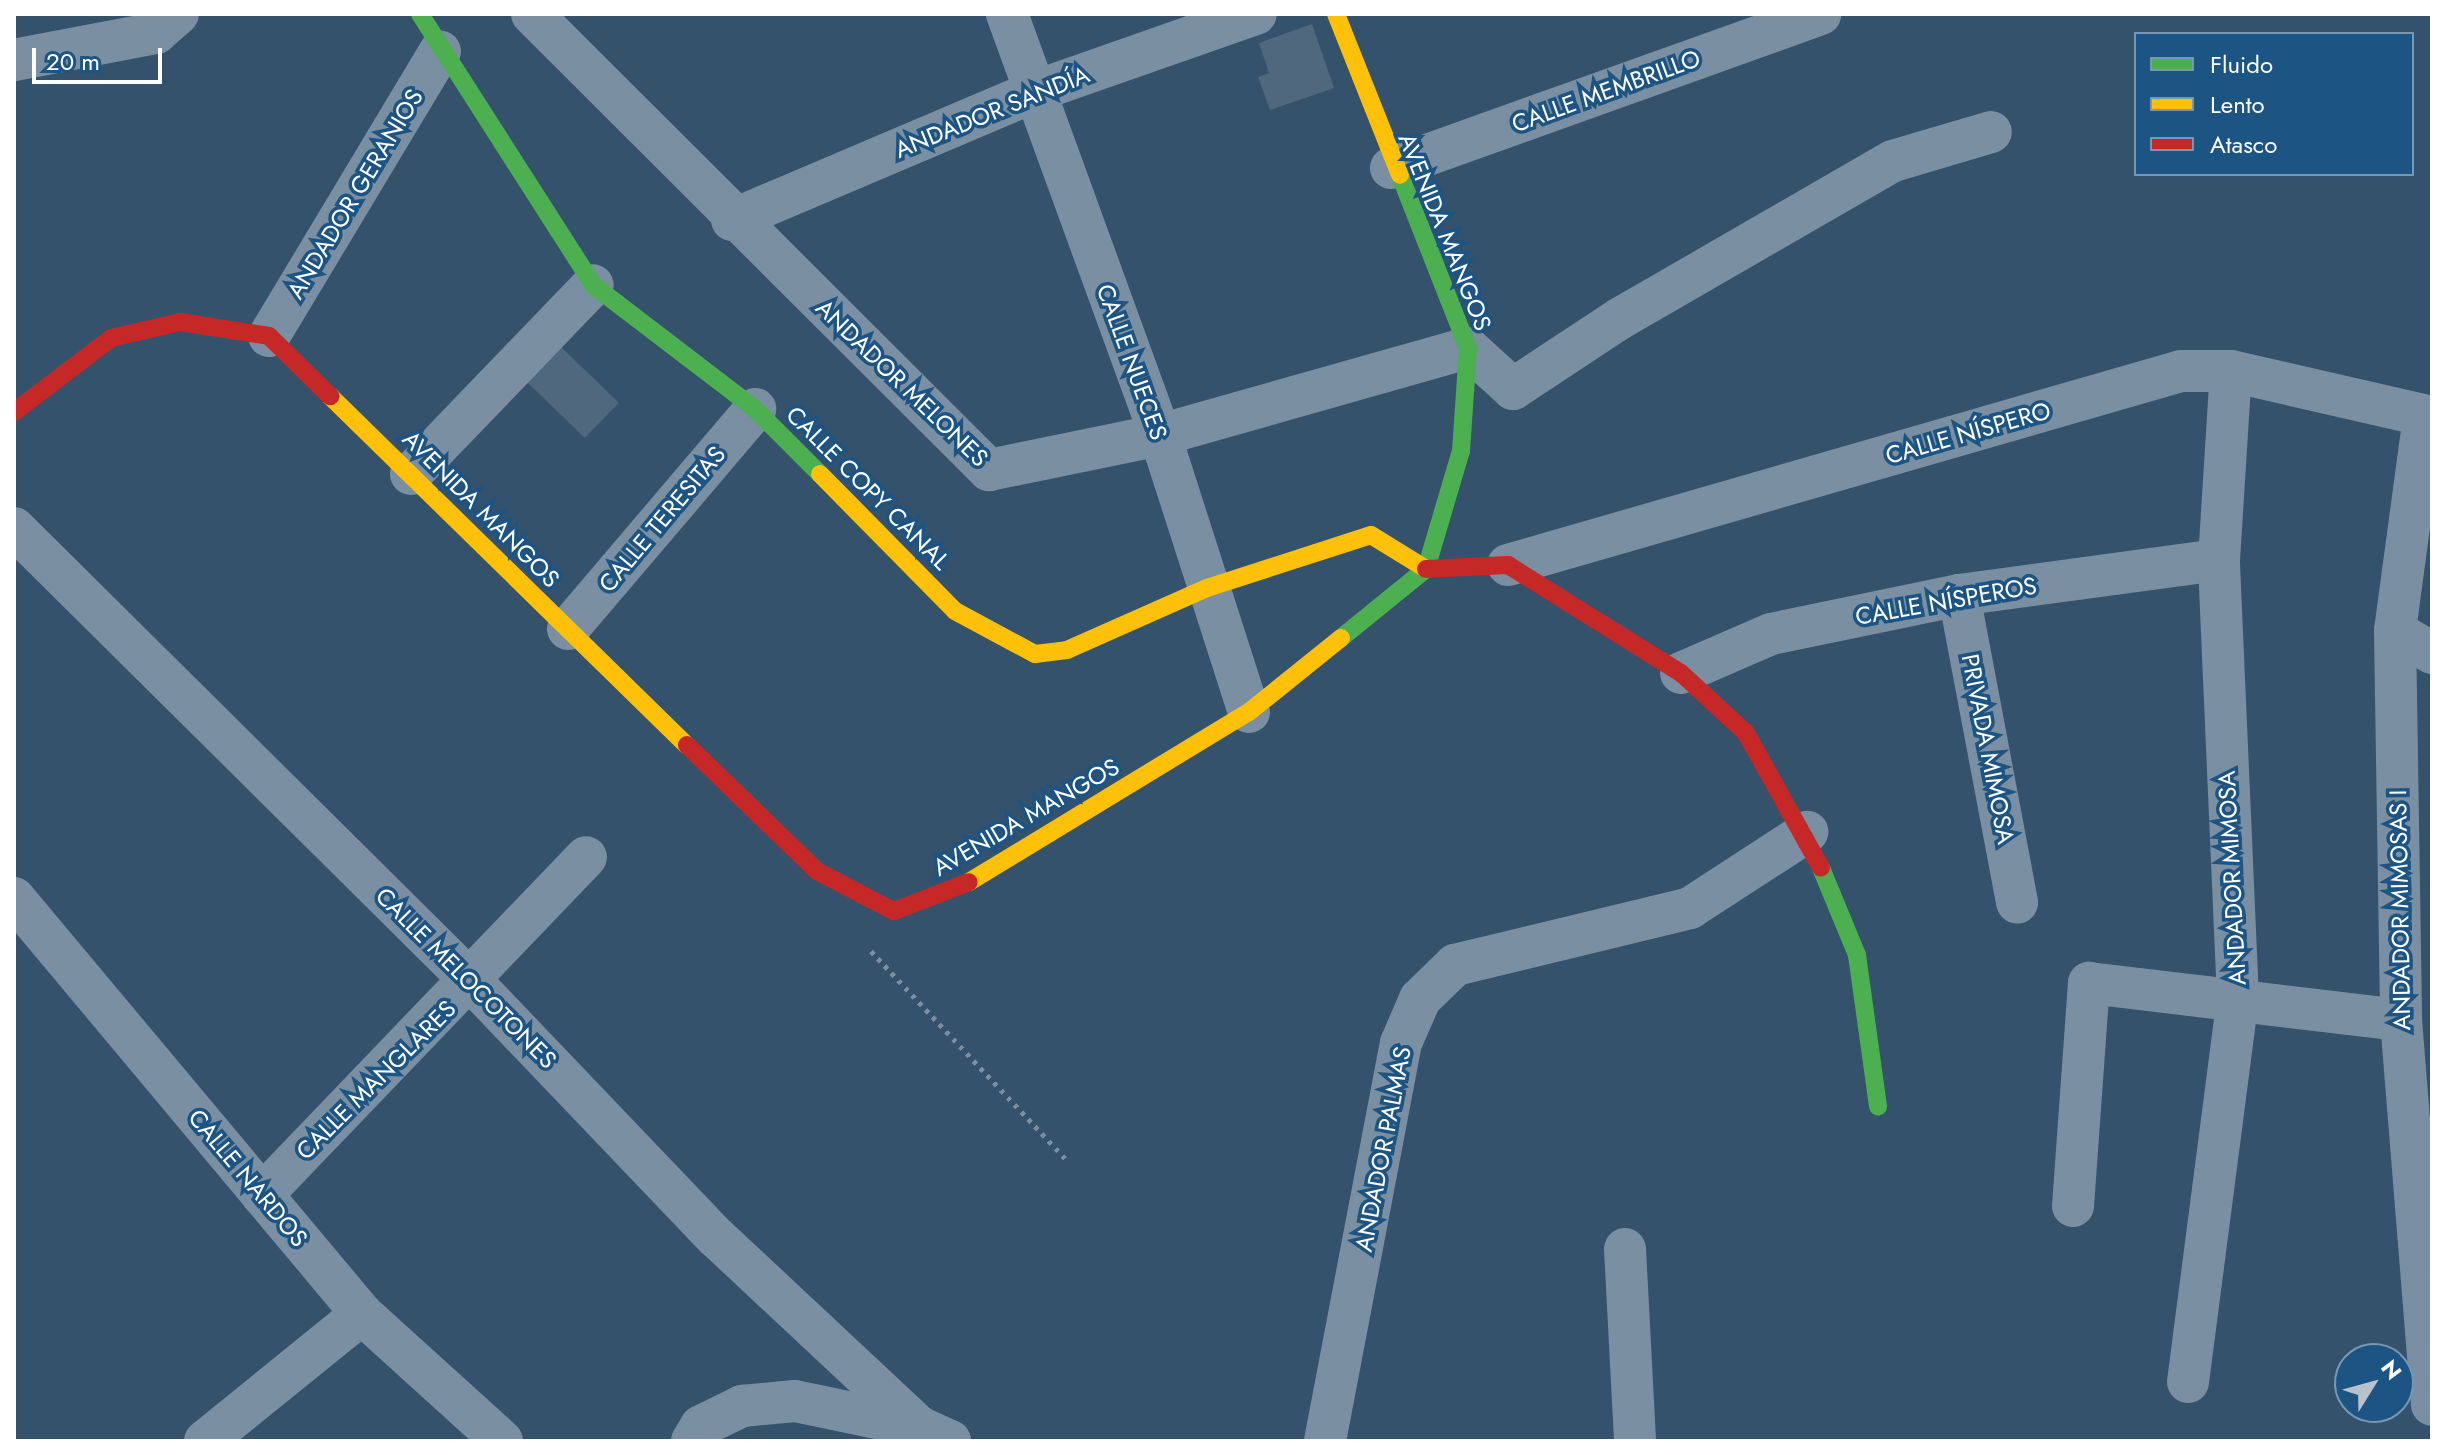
<!DOCTYPE html>
<html>
<head>
<meta charset="utf-8">
<style>
  body { margin:0 }
  #map { position:relative; width:2446px; height:1455px; overflow:hidden; background:#34526c; font-family:Jost,sans-serif }
  div>[style] { position:absolute }
  [style*='--x'] { left:calc(var(--x)*1px); top:calc(var(--y)*1px); width:calc(var(--w)*1px); rotate:calc(var(--a)*1deg) }
  .building>* { inset:0; background:#50687d; transform-origin:0 0 }
  .path>* { height:5px; margin-top:-2.5px; transform-origin:0; background:repeating-linear-gradient(90deg,#7a8fa2 0 4px,transparent 0 10px) }
  .street>* { height:42px; margin:-21px; padding:0 21px; transform-origin:21px; border-radius:21px; background:#7a8fa2 }
  .fast>* { height:18px; margin:-9px; padding:0 9px; transform-origin:9px; border-radius:9px; background:#4caf50 }
  .slow>* { height:18px; margin:-9px; padding:0 9px; transform-origin:9px; border-radius:9px; background:#ffc107 }
  .jam>* { height:18px; margin:-9px; padding:0 9px; transform-origin:9px; border-radius:9px; background:#c62828 }
  span { translate:-50% -50%; white-space:nowrap; text-align:center; line-height:1.15; -webkit-text-stroke:7px #1c5484; paint-order:stroke }
  .street-label { font-size:24px; color:#fff }
  .frame { position:absolute; inset:0; border:16px solid #fff; pointer-events:none }
  .legend { position:absolute; left:2134px; top:32px; width:280px; height:144px; box-sizing:border-box; background:#1c5484; border:2px solid #7798b5; margin:0; padding:10px 14px; list-style:none; font-size:24px; color:#fff }
  .legend li { display:flex; align-items:center; gap:16px; height:40px }
  .legend b { width:40px; border:2px solid #7798b5 }
  .north { position:absolute; left:2334px; top:1343px; width:80px; height:80px; box-sizing:border-box; background:#1c5484; border:2px solid #7798b5; border-radius:50%; rotate:53deg; font-size:22px; font-weight:700; line-height:32px; text-align:center; color:#fff }
  .north::after { content:''; display:block; margin:auto; width:28px; height:36px; background:#b8c2cc; clip-path:polygon(50% 0,100% 100%,50% 72%,0 100%) }
  .scale { position:absolute; left:32px; top:48px; width:130px; height:36px; box-sizing:border-box; border:4px solid #fff; border-top:0; padding-left:10px; font-size:24px; line-height:28px; white-space:nowrap; color:#fff; -webkit-text-stroke:6px #1c5484; paint-order:stroke }
</style>
</head>
<body>
<div id="map">
  <div class="building">
    <div style="clip-path:polygon(1312px 24px,1334px 88px,1270px 110px,1258px 77px,1269px 73px,1259px 43px)"></div>
    <div style="left:557px;top:343px;width:86px;height:49px;rotate:44deg"></div>
  </div>
  <div class="path">
    <div style="--x:871;--y:951;--w:284;--a:46.9"></div>
  </div>
  <div class="street">
    <div style="--x:532;--y:14;--w:646;--a:44.94"></div>
    <div style="--x:989;--y:470;--w:175;--a:-11.6"></div>
    <div style="--x:1160;--y:435;--w:320;--a:-15.8"></div>
    <div style="--x:1468;--y:348;--w:61;--a:42.3"></div>
    <div style="--x:1513;--y:389;--w:127;--a:-33.4"></div>
    <div style="--x:1619;--y:319;--w:316;--a:-30"></div>
    <div style="--x:1893;--y:161;--w:102;--a:-16.5"></div>
    <div style="--x:1007;--y:14;--w:448;--a:70"></div>
    <div style="--x:1160;--y:435;--w:291;--a:72.2"></div>
    <div style="--x:14;--y:60;--w:145;--a:-10.8"></div>
    <div style="--x:156;--y:33;--w:29;--a:-41"></div>
    <div style="--x:1391;--y:168;--w:456;--a:-19.7"></div>
    <div style="--x:732;--y:220;--w:327;--a:-23"></div>
    <div style="--x:1033;--y:92;--w:236;--a:-19.3"></div>
    <div style="--x:269;--y:336;--w:332;--a:-59"></div>
    <div style="--x:2424;--y:416;--w:217;--a:97.7"></div>
    <div style="--x:2395;--y:631;--w:389;--a:89.1"></div>
    <div style="--x:2401;--y:1020;--w:386;--a:85.4"></div>
    <div style="--x:411;--y:474;--w:262;--a:-46.1"></div>
    <div style="--x:14;--y:528;--w:645;--a:44.75"></div>
    <div style="--x:472;--y:982;--w:353;--a:46.3"></div>
    <div style="--x:716;--y:1237;--w:278;--a:43.1"></div>
    <div style="--x:1508;--y:565;--w:700;--a:-16.08"></div>
    <div style="--x:2181;--y:371;--w:50;--a:0"></div>
    <div style="--x:2231;--y:371;--w:206;--a:12.9"></div>
    <div style="--x:1959;--y:595;--w:313;--a:79.3"></div>
    <div style="--x:568;--y:629;--w:289;--a:-49.6"></div>
    <div style="--x:2395;--y:631;--w:43;--a:30.7"></div>
    <div style="--x:1681;--y:673;--w:98;--a:-23.4"></div>
    <div style="--x:1771;--y:634;--w:192;--a:-11.7"></div>
    <div style="--x:1959;--y:595;--w:262;--a:-7.7"></div>
    <div style="--x:14;--y:898;--w:542;--a:50.09"></div>
    <div style="--x:362;--y:1314;--w:189;--a:42.2"></div>
    <div style="--x:262;--y:1195;--w:468;--a:-46.2"></div>
    <div style="--x:2073;--y:1206;--w:224;--a:-85.9"></div>
    <div style="--x:2089;--y:983;--w:314;--a:6.8"></div>
    <div style="--x:1625;--y:1249;--w:192;--a:87"></div>
    <div style="--x:2188;--y:1382;--w:386;--a:-82.6"></div>
    <div style="--x:2238;--y:999;--w:439;--a:-92.5"></div>
    <div style="--x:2219;--y:560;--w:189;--a:-86.4"></div>
    <div style="--x:205;--y:1441;--w:202;--a:-39"></div>
    <div style="--x:692;--y:1441;--w:17;--a:-59"></div>
    <div style="--x:701;--y:1426;--w:46;--a:-26"></div>
    <div style="--x:742;--y:1406;--w:53;--a:-5.4"></div>
    <div style="--x:795;--y:1401;--w:127;--a:11.8"></div>
    <div style="--x:919;--y:1427;--w:34;--a:24"></div>
    <div style="--x:1325;--y:1441;--w:405;--a:-79.2"></div>
    <div style="--x:1401;--y:1043;--w:48;--a:-66.6"></div>
    <div style="--x:1420;--y:999;--w:49;--a:-44.2"></div>
    <div style="--x:1455;--y:965;--w:242;--a:-13.6"></div>
    <div style="--x:1690;--y:908;--w:140;--a:-33"></div>
  </div>
  <div class="fast">
    <div style="--x:420;--y:14;--w:322;--a:57.4"></div>
    <div style="--x:593;--y:285;--w:204;--a:37.4"></div>
    <div style="--x:755;--y:409;--w:92;--a:45"></div>
    <div style="--x:1341;--y:638;--w:109;--a:-39.1"></div>
    <div style="--x:1426;--y:569;--w:123;--a:-73.5"></div>
    <div style="--x:1461;--y:451;--w:103;--a:-86.1"></div>
    <div style="--x:1468;--y:348;--w:186;--a:-111.5"></div>
    <div style="--x:1821;--y:868;--w:94;--a:67.5"></div>
    <div style="--x:1857;--y:955;--w:153;--a:82.1"></div>
  </div>
  <div class="slow">
    <div style="--x:1336;--y:14;--w:173;--a:68.3"></div>
    <div style="--x:330;--y:396;--w:499;--a:44.4"></div>
    <div style="--x:820;--y:474;--w:192;--a:45.4"></div>
    <div style="--x:955;--y:611;--w:91;--a:28.3"></div>
    <div style="--x:1035;--y:654;--w:32;--a:-7"></div>
    <div style="--x:1067;--y:650;--w:153;--a:-23.9"></div>
    <div style="--x:1207;--y:588;--w:172;--a:-17.9"></div>
    <div style="--x:1371;--y:535;--w:65;--a:31.7"></div>
    <div style="--x:969;--y:882;--w:328;--a:-31.3"></div>
    <div style="--x:1249;--y:712;--w:118;--a:-38.8"></div>
  </div>
  <div class="jam">
    <div style="--x:14;--y:412;--w:122;--a:-37.3"></div>
    <div style="--x:111;--y:338;--w:71;--a:-13.1"></div>
    <div style="--x:180;--y:322;--w:90;--a:8.9"></div>
    <div style="--x:269;--y:336;--w:86;--a:44.5"></div>
    <div style="--x:1426;--y:569;--w:82;--a:-2.8"></div>
    <div style="--x:1508;--y:565;--w:204;--a:32"></div>
    <div style="--x:1681;--y:673;--w:88;--a:42.7"></div>
    <div style="--x:1746;--y:733;--w:154;--a:60.9"></div>
    <div style="--x:687;--y:745;--w:181;--a:44.1"></div>
    <div style="--x:817;--y:871;--w:87;--a:27.5"></div>
    <div style="--x:894;--y:911;--w:80;--a:-21.1"></div>
  </div>
  <div class="street-label">
    <span style="left:1606px;top:91px;rotate:-20deg">CALLE MEMBRILLO</span>
    <span style="left:992px;top:112px;rotate:-22deg">ANDADOR SANDÍA</span>
    <span style="left:355px;top:194px;rotate:-59deg">ANDADOR GERANIOS</span>
    <span style="left:1445px;top:232px;rotate:68deg">AVENIDA MANGOS</span>
    <span style="left:1132px;top:362px;rotate:70deg">CALLE NUECES</span>
    <span style="left:902px;top:383px;rotate:44deg">ANDADOR MELONES</span>
    <span style="left:1968px;top:433px;rotate:-16deg">CALLE NÍSPERO</span>
    <span style="left:868px;top:488px;rotate:45deg">CALLE COPY CANAL</span>
    <span style="left:481px;top:509px;rotate:45deg">AVENIDA MANGOS</span>
    <span style="left:662px;top:519px;rotate:-50deg">CALLE TERESITAS</span>
    <span style="left:1946px;top:601px;rotate:-10deg">CALLE NÍSPEROS</span>
    <span style="left:1988px;top:749px;rotate:79deg">PRIVADA MIMOSA</span>
    <span style="left:1026px;top:817px;rotate:-30deg">AVENIDA MANGOS</span>
    <span style="left:2232px;top:878px;rotate:-93deg">ANDADOR MIMOSA</span>
    <span style="left:2400px;top:910px;rotate:-91deg">ANDADOR MIMOSAS I</span>
    <span style="left:466px;top:978px;rotate:45deg">CALLE MELOCOTONES</span>
    <span style="left:376px;top:1080px;rotate:-45deg">CALLE MANGLARES</span>
    <span style="left:1383px;top:1149px;rotate:-79deg">ANDADOR PALMAS</span>
    <span style="left:248px;top:1178px;rotate:50deg">CALLE NARDOS</span>
  </div>
  <div class="frame"></div>
  <ul class="legend">
  <li><b style="height:10px;background:#4caf50"></b>Fluido</li>
  <li><b style="height:10px;background:#ffc107"></b>Lento</li>
  <li><b style="height:10px;background:#c62828"></b>Atasco</li>
  </ul>
  <div class="north">N</div>
  <div class="scale">20 m</div>
</div>
</body>
</html>
